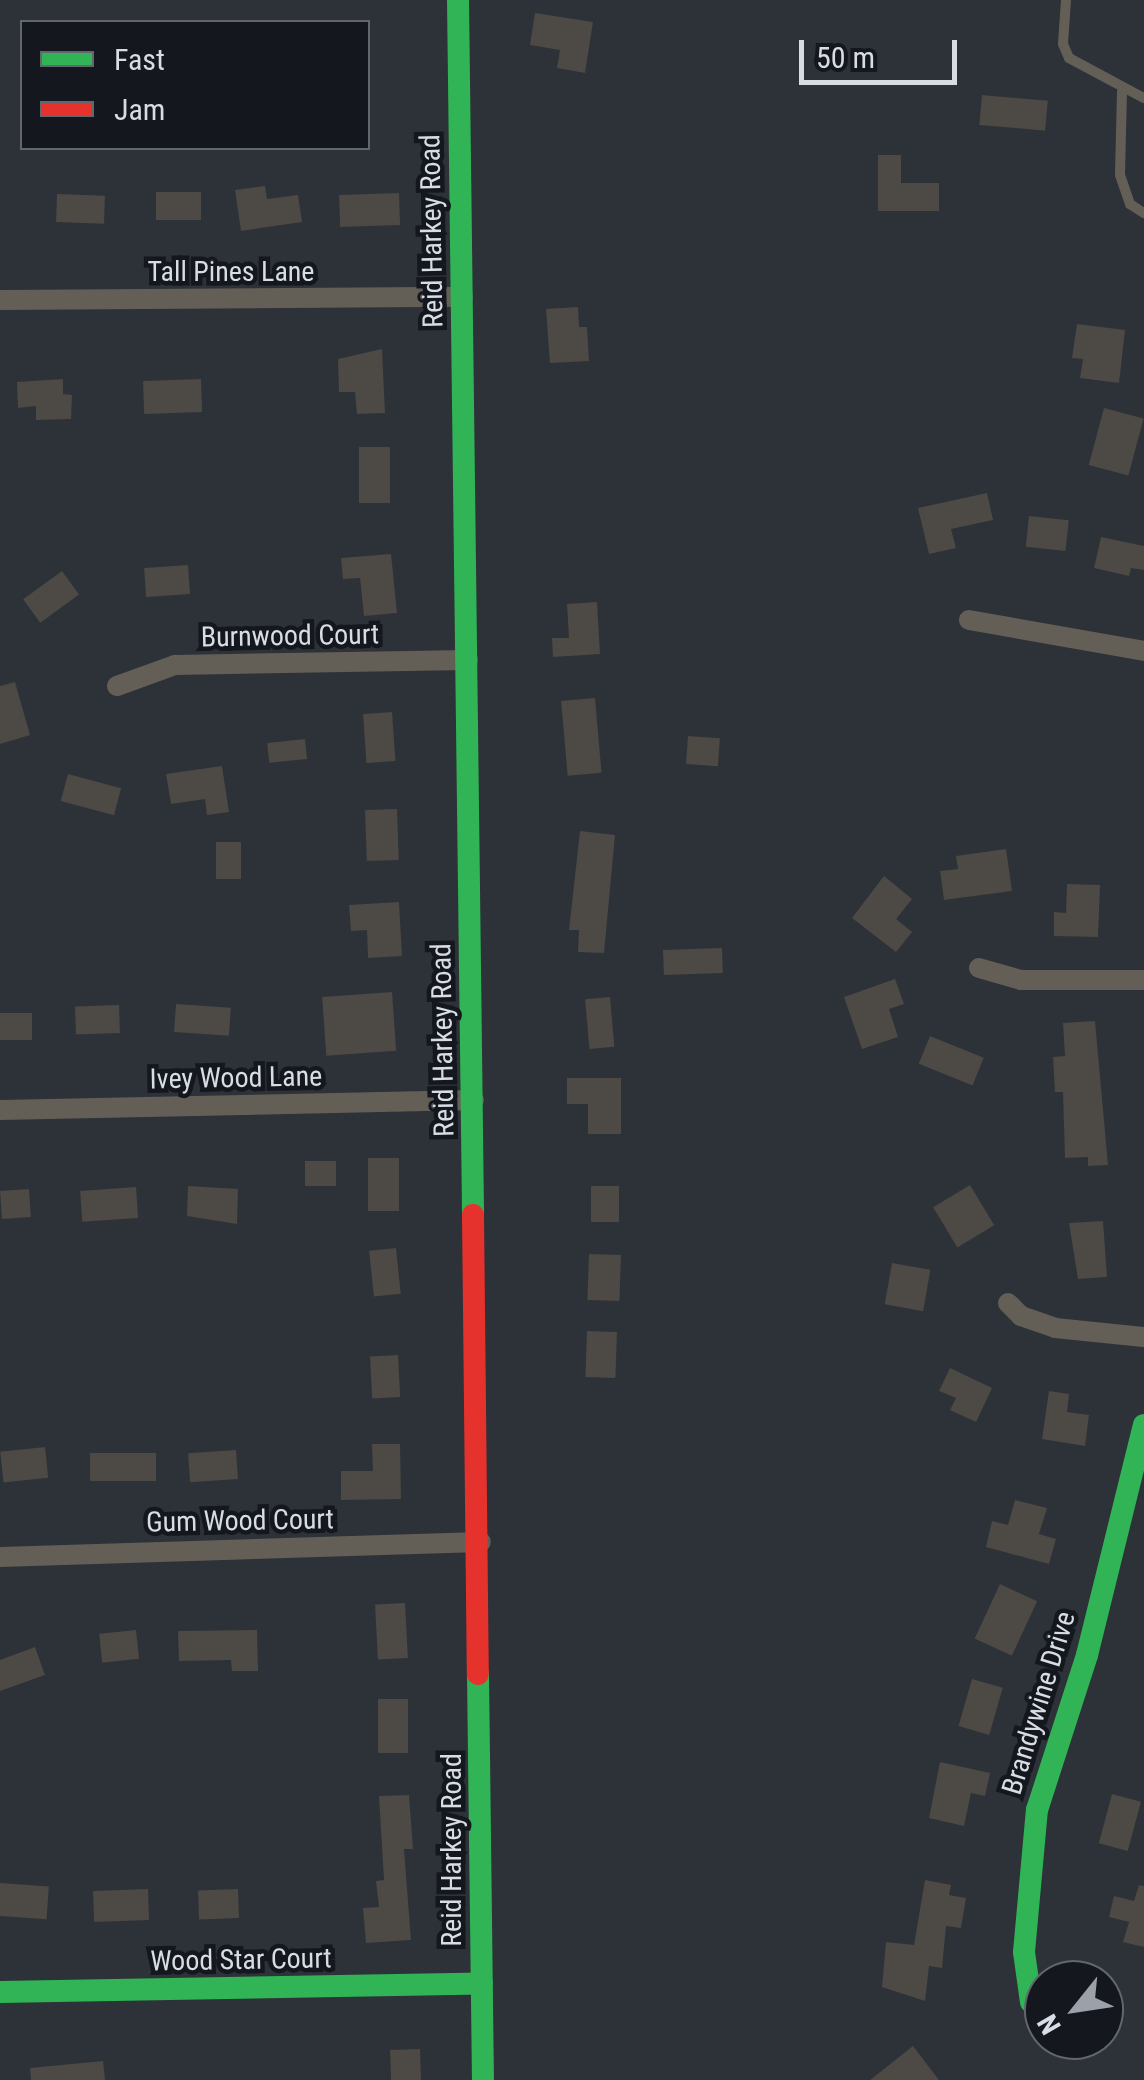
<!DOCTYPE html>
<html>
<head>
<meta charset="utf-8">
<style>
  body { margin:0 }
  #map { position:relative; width:1144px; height:2080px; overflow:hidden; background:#2d3138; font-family:"Roboto Condensed",sans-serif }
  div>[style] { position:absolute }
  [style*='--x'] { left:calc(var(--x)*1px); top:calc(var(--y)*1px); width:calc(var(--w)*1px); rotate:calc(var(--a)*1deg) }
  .building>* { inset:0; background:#4d4944; transform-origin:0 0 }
  .lane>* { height:10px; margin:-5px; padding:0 5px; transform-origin:5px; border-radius:5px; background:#635f57 }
  .street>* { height:20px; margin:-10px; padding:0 10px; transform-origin:10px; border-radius:10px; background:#635f57 }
  .fast>* { height:22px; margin:-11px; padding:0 11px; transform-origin:11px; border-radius:11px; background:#30b455 }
  .jam>* { height:22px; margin:-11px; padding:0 11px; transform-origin:11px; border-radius:11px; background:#e5322d }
  span { translate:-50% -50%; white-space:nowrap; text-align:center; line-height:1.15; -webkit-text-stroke:9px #14181e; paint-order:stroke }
  .street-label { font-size:28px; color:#d7dce5 }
  .legend { position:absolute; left:20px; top:20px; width:350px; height:130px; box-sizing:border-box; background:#14181e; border:2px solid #62666e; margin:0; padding:12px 18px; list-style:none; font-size:30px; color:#d7dce5 }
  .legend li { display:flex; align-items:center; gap:20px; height:50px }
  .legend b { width:50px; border:2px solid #62666e }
  .north { position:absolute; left:1024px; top:1960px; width:100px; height:100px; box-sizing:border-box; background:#14181e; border:2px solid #62666e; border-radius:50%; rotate:240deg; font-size:28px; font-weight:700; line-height:40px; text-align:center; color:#d7dce5 }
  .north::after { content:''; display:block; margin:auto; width:35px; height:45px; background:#9ca0a8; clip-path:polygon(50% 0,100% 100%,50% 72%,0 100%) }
  .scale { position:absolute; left:799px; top:40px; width:158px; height:45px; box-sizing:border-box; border:5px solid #d7dce5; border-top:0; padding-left:12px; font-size:30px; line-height:35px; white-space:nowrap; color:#d7dce5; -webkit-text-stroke:8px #14181e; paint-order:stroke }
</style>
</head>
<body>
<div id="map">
  <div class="building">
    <div style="clip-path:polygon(535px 13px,593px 22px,585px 73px,557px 68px,560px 50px,530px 45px)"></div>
    <div style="left:982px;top:95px;width:66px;height:30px;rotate:5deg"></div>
    <div style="clip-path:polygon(878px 155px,901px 155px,901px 183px,939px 183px,939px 211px,878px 211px)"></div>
    <div style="clip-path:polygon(265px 186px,267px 199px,298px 195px,302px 222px,241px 231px,235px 190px)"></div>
    <div style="left:201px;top:192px;width:28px;height:45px;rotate:90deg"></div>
    <div style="left:399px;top:193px;width:32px;height:60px;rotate:88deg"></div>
    <div style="left:57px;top:194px;width:48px;height:28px;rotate:2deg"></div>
    <div style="clip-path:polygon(578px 307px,579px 327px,587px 327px,589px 361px,550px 363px,546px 309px)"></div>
    <div style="clip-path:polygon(1077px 324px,1125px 330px,1119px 383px,1080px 378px,1083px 359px,1072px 358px)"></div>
    <div style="clip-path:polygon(382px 349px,385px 413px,357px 414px,355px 392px,339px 392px,338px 359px)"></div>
    <div style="clip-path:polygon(63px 379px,63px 394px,72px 395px,71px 419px,36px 420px,36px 406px,18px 408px,17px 382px)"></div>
    <div style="left:201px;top:379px;width:33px;height:58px;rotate:88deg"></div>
    <div style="left:1104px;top:408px;width:41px;height:59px;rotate:15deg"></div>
    <div style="left:359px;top:447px;width:31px;height:56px"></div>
    <div style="clip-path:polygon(987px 493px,993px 520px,951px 529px,956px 548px,929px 554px,918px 508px)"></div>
    <div style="left:1029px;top:516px;width:40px;height:31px;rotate:6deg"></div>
    <div style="clip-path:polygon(1101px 537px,1144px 546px,1144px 570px,1131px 568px,1129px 576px,1094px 568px)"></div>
    <div style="clip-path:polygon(391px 554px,397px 613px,364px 616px,360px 578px,343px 579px,341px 558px)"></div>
    <div style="left:188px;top:565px;width:29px;height:44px;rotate:86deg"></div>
    <div style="left:62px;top:571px;width:29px;height:48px;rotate:54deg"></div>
    <div style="clip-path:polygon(597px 602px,600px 654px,553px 657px,552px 638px,569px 638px,567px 604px)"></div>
    <div style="clip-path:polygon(15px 682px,30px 735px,0 744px,0 686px)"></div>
    <div style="left:595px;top:698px;width:75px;height:34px;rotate:85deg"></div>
    <div style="left:392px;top:712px;width:49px;height:29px;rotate:86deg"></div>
    <div style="left:688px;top:736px;width:32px;height:28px;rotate:4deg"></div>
    <div style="left:305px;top:739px;width:20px;height:38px;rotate:84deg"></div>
    <div style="clip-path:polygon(222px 766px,229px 812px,207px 815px,205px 799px,171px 804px,166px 774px)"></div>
    <div style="left:68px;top:774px;width:55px;height:28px;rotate:15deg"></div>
    <div style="left:397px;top:809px;width:51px;height:32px;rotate:88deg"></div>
    <div style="clip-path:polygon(580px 831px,615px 835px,604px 953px,578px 952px,579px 930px,569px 930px)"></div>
    <div style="left:241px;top:842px;width:37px;height:25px;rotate:90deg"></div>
    <div style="clip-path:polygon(1006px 849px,1012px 891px,944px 900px,940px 871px,958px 869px,956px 856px)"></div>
    <div style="clip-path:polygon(884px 876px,912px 899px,896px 919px,912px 932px,896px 952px,852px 918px)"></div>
    <div style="clip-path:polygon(1067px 884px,1100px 885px,1098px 937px,1054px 936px,1054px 912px,1066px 913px)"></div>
    <div style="clip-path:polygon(399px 902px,402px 956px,368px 958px,367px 930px,351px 931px,349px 905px)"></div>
    <div style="left:722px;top:948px;width:25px;height:59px;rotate:88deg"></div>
    <div style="clip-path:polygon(895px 979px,904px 1004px,889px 1009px,898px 1037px,862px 1049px,844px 997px)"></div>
    <div style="left:392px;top:992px;width:59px;height:70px;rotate:86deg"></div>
    <div style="left:610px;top:997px;width:50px;height:25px;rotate:85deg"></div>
    <div style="left:176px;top:1004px;width:55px;height:28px;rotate:4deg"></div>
    <div style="left:119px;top:1005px;width:28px;height:44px;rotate:88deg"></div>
    <div style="left:0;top:1013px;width:32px;height:27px"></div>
    <div style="clip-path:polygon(1095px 1021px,1108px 1165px,1088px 1166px,1088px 1157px,1065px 1158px,1063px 1092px,1055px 1092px,1053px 1057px,1065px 1056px,1063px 1023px)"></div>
    <div style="left:930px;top:1036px;width:58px;height:30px;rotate:22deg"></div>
    <div style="clip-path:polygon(567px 1078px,621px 1078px,621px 1134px,588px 1134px,588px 1104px,567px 1104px)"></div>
    <div style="left:368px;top:1158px;width:31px;height:53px"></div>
    <div style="left:305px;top:1161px;width:31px;height:25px"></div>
    <div style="left:970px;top:1185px;width:47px;height:43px;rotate:59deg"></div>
    <div style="clip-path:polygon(188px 1186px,238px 1189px,237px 1224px,187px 1216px)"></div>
    <div style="left:591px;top:1186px;width:28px;height:36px"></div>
    <div style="left:136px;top:1187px;width:31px;height:56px;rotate:86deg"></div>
    <div style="left:29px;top:1189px;width:28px;height:29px;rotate:86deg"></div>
    <div style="clip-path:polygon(1103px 1221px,1107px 1277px,1078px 1279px,1069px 1223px)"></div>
    <div style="left:396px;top:1248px;width:46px;height:27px;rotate:84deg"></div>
    <div style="left:589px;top:1254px;width:32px;height:46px;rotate:2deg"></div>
    <div style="left:892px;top:1263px;width:39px;height:42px;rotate:10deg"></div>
    <div style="left:587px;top:1331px;width:30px;height:46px;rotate:2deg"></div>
    <div style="left:398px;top:1355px;width:42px;height:28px;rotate:87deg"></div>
    <div style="clip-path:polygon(950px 1368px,992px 1388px,976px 1422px,950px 1410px,956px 1398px,939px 1391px)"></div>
    <div style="clip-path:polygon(1049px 1391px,1069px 1394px,1067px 1412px,1089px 1415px,1085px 1446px,1042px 1439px)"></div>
    <div style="clip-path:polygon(372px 1444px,400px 1444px,401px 1499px,341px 1500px,341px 1471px,373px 1471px)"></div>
    <div style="left:45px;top:1447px;width:31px;height:45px;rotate:84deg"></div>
    <div style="left:236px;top:1450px;width:29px;height:48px;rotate:86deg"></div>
    <div style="left:156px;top:1453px;width:28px;height:66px;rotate:90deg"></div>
    <div style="clip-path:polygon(1015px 1500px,1047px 1508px,1039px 1534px,1056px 1539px,1049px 1564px,986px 1547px,992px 1521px,1008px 1525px)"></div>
    <div style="left:1000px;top:1584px;width:41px;height:60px;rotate:25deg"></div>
    <div style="left:405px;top:1603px;width:55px;height:30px;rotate:87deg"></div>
    <div style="left:136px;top:1630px;width:29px;height:37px;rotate:84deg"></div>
    <div style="clip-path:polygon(257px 1630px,258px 1671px,232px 1671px,231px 1660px,179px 1661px,178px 1631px)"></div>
    <div style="clip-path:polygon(35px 1647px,45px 1675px,0 1691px,0 1660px)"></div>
    <div style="left:972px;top:1679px;width:32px;height:49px;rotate:16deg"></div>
    <div style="left:378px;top:1699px;width:30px;height:54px"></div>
    <div style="clip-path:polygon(940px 1762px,990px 1773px,985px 1796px,971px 1793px,964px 1826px,929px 1818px)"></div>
    <div style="left:1112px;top:1794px;width:30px;height:51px;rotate:15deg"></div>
    <div style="clip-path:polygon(409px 1795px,413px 1849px,404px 1849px,411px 1940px,366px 1943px,363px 1908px,379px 1907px,376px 1881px,384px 1880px,379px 1796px)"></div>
    <div style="clip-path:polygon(925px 1880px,951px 1885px,949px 1895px,966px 1898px,961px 1928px,946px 1926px,942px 1968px,929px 1966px,925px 2001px,882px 1987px,886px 1942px,914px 1945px)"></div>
    <div style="left:0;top:1883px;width:49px;height:33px;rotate:4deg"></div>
    <div style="clip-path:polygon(1139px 1885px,1144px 1886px,1144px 1947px,1123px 1942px,1129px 1922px,1109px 1917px,1114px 1896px,1134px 1901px)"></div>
    <div style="left:148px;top:1889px;width:31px;height:55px;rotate:88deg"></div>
    <div style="left:238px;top:1889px;width:29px;height:40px;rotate:88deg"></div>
    <div style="clip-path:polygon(913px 2046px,939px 2080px,870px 2080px)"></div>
    <div style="left:420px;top:2049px;width:31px;height:30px;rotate:88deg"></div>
    <div style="clip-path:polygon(103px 2061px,105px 2080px,31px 2080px,30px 2068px)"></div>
  </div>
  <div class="lane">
    <div style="--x:1066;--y:0;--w:44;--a:93.9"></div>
    <div style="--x:1063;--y:44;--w:15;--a:67"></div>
    <div style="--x:1069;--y:58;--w:85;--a:28.1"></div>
    <div style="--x:1122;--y:92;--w:83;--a:91.4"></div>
    <div style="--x:1120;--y:175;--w:31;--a:71"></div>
    <div style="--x:1130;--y:204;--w:17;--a:33"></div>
  </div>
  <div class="street">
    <div style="--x:0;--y:300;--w:463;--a:-0.4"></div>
    <div style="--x:969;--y:620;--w:178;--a:10"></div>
    <div style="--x:117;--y:686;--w:62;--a:-19.9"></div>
    <div style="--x:175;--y:665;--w:293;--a:-1"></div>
    <div style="--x:979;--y:968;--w:44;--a:15.9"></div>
    <div style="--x:1021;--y:980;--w:123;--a:0"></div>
    <div style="--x:0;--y:1110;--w:474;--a:-1.2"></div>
    <div style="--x:1008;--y:1303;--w:18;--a:45"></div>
    <div style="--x:1021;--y:1316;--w:36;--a:19"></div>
    <div style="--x:1055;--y:1328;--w:89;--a:5.8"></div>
    <div style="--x:0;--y:1557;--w:481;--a:-1.8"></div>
  </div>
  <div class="fast">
    <div style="--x:458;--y:0;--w:1215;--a:89.29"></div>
    <div style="--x:478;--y:1674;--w:406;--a:89.3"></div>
    <div style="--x:0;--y:1992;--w:482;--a:-1"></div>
    <div style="--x:1031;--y:2002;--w:50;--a:-98"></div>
    <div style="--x:1024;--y:1952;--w:143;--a:-84.8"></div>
    <div style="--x:1037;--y:1810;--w:163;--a:-72.1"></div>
    <div style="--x:1087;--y:1655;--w:237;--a:-76.1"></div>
  </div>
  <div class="jam">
    <div style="--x:473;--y:1215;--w:459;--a:89.4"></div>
  </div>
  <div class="street-label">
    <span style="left:432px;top:231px;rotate:-91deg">Reid Harkey Road</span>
    <span style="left:231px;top:272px">Tall Pines Lane</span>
    <span style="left:290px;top:636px;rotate:-1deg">Burnwood Court</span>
    <span style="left:443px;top:1040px;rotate:-91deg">Reid Harkey Road</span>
    <span style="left:236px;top:1078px;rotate:-1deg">Ivey Wood Lane</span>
    <span style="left:240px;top:1521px;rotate:-1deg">Gum Wood Court</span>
    <span style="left:1039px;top:1703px;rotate:-73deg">Brandywine Drive</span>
    <span style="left:452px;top:1850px;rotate:-90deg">Reid Harkey Road</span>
    <span style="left:241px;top:1960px;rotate:-1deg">Wood Star Court</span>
  </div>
  <ul class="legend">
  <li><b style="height:12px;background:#30b455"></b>Fast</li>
  <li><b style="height:12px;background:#e5322d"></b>Jam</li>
  </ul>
  <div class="north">N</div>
  <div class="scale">50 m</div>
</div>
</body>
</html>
